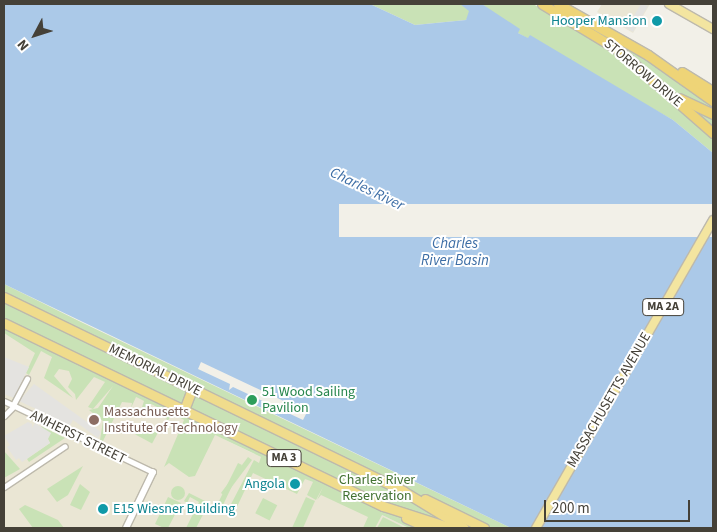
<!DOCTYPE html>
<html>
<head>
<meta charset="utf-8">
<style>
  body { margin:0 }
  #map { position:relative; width:717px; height:532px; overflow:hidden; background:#f2f0e8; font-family:"Source Sans 3",sans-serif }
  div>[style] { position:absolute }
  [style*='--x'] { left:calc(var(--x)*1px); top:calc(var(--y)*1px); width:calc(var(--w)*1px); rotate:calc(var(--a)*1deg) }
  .education>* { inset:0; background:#eae6d4 }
  .green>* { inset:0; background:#c9e2b6; transform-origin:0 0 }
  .round { border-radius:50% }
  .parking>* { inset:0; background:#e4e3e0 }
  .water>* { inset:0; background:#abc9e8 }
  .pier>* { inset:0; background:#f2f0e8; transform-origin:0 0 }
  .roads { filter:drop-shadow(1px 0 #bdb9ac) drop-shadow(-1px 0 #bdb9ac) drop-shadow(0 1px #bdb9ac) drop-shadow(0 -1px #bdb9ac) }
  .minor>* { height:5px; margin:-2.5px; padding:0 2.5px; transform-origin:2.5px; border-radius:2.5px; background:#fff }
  .tertiary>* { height:6px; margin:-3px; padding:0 3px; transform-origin:3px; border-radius:3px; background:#fff }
  .primary>* { height:8px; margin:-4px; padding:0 4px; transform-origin:4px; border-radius:4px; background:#f3e5a0 }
  .trunk>* { height:9px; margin:-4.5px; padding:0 4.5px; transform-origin:4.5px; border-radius:4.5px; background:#f0dc8c }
  .motorway>* { height:9px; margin:-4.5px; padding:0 4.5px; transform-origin:4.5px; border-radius:4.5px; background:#eed477 }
  .dots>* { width:14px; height:14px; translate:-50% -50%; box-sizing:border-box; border:2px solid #fff; border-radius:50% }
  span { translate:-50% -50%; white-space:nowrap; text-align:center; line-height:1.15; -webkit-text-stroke:4px #fff; paint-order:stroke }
  .shield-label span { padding:1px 4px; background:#fff; border:1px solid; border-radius:4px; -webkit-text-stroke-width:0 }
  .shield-label { font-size:12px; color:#454138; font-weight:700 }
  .culture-label { font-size:14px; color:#0d838f }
  .right { translate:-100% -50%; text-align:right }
  .left { translate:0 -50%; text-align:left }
  .street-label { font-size:14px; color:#454138 }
  .leisure-label { font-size:14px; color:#27864d }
  .education-label { font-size:14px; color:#785e54 }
  .park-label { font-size:14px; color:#427131 }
  .water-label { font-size:15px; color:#3c6da5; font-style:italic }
  .frame { position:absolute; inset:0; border:5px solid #454138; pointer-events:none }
  .north { position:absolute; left:10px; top:10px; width:50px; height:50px; -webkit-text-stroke:4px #fff; paint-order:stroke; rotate:230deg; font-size:14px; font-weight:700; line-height:20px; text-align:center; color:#454138 }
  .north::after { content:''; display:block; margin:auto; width:18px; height:22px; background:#454138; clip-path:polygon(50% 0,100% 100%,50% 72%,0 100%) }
  .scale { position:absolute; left:544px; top:500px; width:146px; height:22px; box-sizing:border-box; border:2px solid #454138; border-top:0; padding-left:6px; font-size:15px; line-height:18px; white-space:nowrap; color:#454138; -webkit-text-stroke:4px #fff; paint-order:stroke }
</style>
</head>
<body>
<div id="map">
  <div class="education">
    <div style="clip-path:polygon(602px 4px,650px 4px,633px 33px,597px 12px)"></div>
    <div style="clip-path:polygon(4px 333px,323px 487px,409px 528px,4px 528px)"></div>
  </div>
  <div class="green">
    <div style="clip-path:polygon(370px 4px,480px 4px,466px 20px,415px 25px)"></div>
    <div style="clip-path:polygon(482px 4px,533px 4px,595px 40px,618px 55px,713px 139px,713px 153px,673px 120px,518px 33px)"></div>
    <div style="clip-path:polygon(611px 39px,673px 76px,713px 106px,713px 127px)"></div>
    <div style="clip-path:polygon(4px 284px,83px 323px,511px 528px,409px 528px,382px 515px,375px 528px,363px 528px,368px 517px,321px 495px,317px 500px,323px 487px,316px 500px,307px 495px,313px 482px,305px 479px,297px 494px,253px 473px,235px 511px,229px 508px,254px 460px,259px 463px,261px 457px,215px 435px,195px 476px,189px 477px,169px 463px,164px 467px,184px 420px,172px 414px,162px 430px,167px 419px,161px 415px,167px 412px,151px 404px,151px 411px,146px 409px,142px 407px,144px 401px,136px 397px,131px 408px,132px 403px,122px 402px,103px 441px,100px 440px,103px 421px,89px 410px,98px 408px,113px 386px,93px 409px,88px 407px,105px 382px,94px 377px,76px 400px,75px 394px,68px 387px,72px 379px,69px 371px,59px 369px,54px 376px,73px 398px,44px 378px,52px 357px,41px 351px,29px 375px,26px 373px,35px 353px,4px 333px)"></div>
    <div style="left:141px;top:424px;width:19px;height:12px;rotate:28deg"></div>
    <div style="clip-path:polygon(41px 426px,65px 438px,29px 462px,27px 459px,50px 443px)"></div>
    <div style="clip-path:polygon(4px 451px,20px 469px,4px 478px)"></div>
    <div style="left:248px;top:457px;width:5px;height:45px;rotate:37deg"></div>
    <div style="clip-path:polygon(238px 463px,242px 465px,223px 505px,218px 503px)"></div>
    <div style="clip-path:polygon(83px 466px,68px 495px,57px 502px,47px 489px)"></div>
    <div style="clip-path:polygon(80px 484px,90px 492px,81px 510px,70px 505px)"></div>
    <div class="round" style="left:171px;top:486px;width:14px;height:14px"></div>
    <div style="clip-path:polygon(189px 493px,209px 503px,196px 528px,186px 528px,199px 502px,190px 497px,187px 503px,184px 501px)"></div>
    <div style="clip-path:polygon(168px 497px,181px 503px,168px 528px,164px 528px,155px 524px)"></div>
    <div style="clip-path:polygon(306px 497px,315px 501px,303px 528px,292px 528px)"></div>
    <div style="left:263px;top:498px;width:16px;height:17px;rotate:27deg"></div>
    <div style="clip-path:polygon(25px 505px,58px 520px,64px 528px,33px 528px,19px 509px)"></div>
    <div style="clip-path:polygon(383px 517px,403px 527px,402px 528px,377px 528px)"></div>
  </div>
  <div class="parking">
    <div style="clip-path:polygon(641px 4px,648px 6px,633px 32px,617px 23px,621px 17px,630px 22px)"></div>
    <div style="clip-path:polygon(4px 357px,29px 367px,14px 398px,4px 394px)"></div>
    <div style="clip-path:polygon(34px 384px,101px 432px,98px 438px,73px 420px,70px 425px,19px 401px)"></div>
    <div style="clip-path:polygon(28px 422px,32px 424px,32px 428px,35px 423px,51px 433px,48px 439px,50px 443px,22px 462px,19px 458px,16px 460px,7px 447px,10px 445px,4px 436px)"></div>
  </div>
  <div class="water">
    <div style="clip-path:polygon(4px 4px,370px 4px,415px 25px,466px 20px,469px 11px,460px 4px,482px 4px,520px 29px,518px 33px,528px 38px,530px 35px,673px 120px,713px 153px,713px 528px,511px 528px,4px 284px)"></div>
  </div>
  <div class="pier">
    <div style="left:713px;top:204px;width:33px;height:374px;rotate:90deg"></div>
    <div style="clip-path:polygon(201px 362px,307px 412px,303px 420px,233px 387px,229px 390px,230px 384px,198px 369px)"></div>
  </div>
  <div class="roads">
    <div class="minor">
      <div style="--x:4;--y:401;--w:165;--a:25.5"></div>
      <div style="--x:13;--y:405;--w:30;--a:-62"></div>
      <div style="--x:4;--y:416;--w:14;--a:-45"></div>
      <div style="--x:4;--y:487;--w:73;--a:-33.9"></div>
    </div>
    <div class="tertiary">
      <div style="--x:126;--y:528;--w:62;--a:-64.3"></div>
    </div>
    <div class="primary">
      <div style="--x:669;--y:4;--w:51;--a:29.6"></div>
      <div style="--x:536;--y:528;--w:355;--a:-60.1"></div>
    </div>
    <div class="trunk">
      <div style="--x:4;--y:297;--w:444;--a:25.9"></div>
      <div style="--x:403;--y:491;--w:71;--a:31.2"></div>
      <div style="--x:4;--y:323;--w:421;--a:25.8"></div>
      <div style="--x:383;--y:506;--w:71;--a:17.9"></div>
      <div style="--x:184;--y:410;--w:22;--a:-69"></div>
      <div style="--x:425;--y:499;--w:66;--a:26.2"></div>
      <div style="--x:406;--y:518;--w:24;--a:24"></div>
    </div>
    <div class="motorway">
      <div style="--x:542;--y:4;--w:87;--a:31"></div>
      <div style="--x:617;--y:49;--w:128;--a:41.2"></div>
      <div style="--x:558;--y:4;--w:103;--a:29.5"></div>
      <div style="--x:648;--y:55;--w:80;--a:35.3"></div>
      <div style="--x:682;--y:72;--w:36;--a:32"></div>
      <div style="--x:679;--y:98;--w:38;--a:25"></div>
    </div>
  </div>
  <div class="dots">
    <div style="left:657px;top:21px;background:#0f9aa8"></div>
    <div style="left:252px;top:400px;background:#2e9e5b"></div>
    <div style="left:94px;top:420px;background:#8d6e63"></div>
    <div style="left:295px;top:484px;background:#0f9aa8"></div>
    <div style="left:103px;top:509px;background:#0f9aa8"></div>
  </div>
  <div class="shield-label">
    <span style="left:663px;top:307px">MA 2A</span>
    <span style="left:284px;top:458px">MA 3</span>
  </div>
  <div class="culture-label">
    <span class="right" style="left:647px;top:21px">Hooper Mansion</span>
    <span class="right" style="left:285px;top:484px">Angola</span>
    <span class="left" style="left:113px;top:509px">E15 Wiesner Building</span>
  </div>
  <div class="street-label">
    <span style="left:643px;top:73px;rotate:40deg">STORROW DRIVE</span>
    <span style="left:155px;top:370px;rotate:26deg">MEMORIAL DRIVE</span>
    <span style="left:609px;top:400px;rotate:-60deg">MASSACHUSETTS AVENUE</span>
    <span style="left:78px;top:437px;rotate:26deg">AMHERST STREET</span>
  </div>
  <div class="leisure-label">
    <span class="left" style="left:262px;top:400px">51 Wood Sailing<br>Pavilion</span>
  </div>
  <div class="education-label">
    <span class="left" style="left:104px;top:420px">Massachusetts<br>Institute of Technology</span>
  </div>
  <div class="park-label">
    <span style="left:377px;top:488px">Charles River<br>Reservation</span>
  </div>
  <div class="water-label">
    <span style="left:367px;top:189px;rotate:26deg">Charles River</span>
    <span style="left:455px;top:252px">Charles<br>River Basin</span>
  </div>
  <div class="frame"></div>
  <div class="north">N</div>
  <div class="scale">200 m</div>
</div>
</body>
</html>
